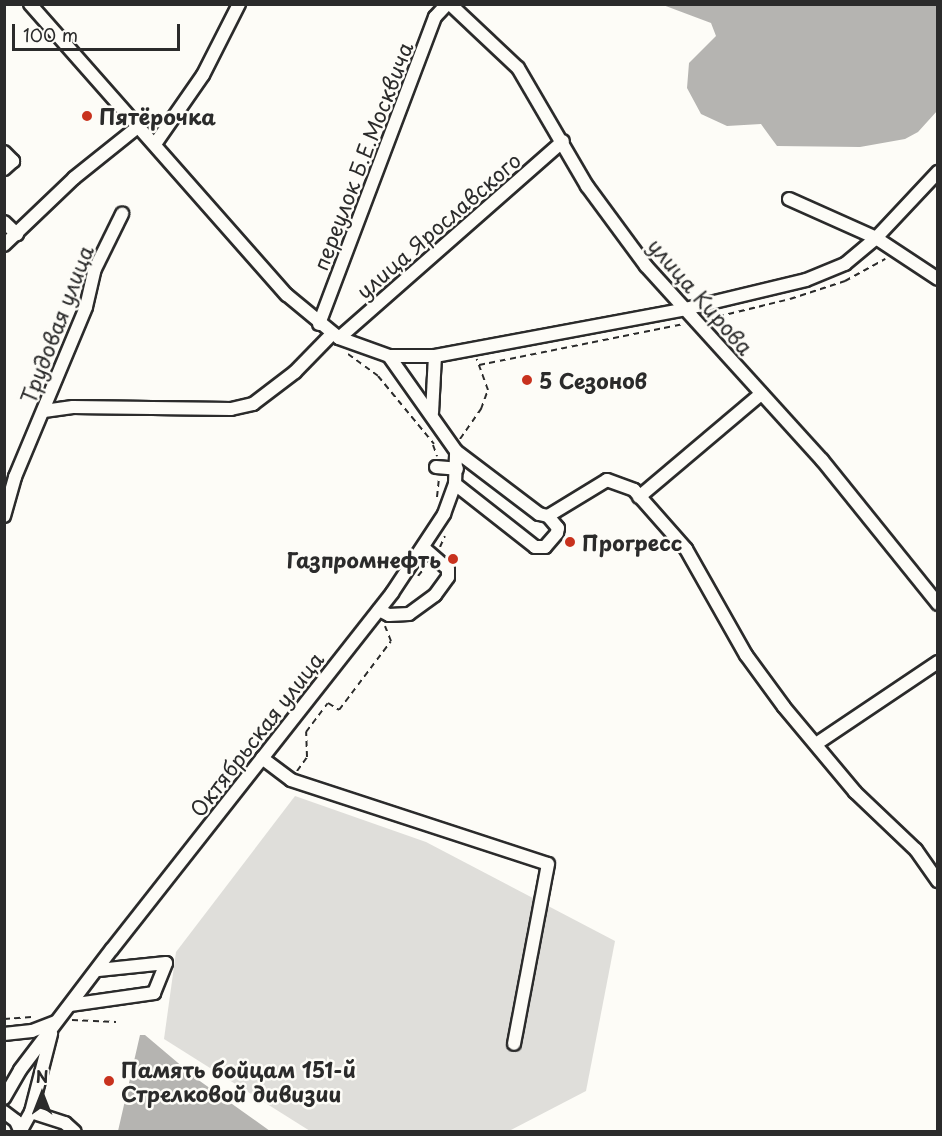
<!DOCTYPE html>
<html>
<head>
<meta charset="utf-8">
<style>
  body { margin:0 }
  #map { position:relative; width:942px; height:1136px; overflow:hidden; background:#fdfcf7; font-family:"Playpen Sans",sans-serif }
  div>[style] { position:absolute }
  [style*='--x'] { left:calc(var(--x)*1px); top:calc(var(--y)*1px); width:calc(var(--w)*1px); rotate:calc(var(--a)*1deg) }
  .green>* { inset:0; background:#dfdeda }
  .water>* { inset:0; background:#b5b4b1 }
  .path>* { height:2px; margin-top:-1px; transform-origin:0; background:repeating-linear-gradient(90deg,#2b2b2b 0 6px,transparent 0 10.5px) }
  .roads { filter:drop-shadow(2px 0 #2b2b2b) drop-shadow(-2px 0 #2b2b2b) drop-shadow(0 2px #2b2b2b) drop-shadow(0 -2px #2b2b2b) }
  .minor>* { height:12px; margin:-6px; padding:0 6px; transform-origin:6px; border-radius:6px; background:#fdfcf7 }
  .dots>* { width:16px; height:16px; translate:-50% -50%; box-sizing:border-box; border:3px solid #fdfcf7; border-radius:50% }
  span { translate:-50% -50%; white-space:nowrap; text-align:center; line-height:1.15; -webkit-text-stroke:5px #fdfcf7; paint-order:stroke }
  .poi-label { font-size:21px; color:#2b2b2b; font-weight:700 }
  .left { translate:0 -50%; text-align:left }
  .right { translate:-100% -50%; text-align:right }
  .street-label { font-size:21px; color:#2b2b2b }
  .frame { position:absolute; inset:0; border:6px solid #2b2b2b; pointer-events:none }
  .north { position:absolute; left:12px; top:1064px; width:60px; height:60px; -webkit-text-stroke:4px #fdfcf7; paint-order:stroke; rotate:0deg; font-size:16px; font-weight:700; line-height:24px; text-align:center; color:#2b2b2b }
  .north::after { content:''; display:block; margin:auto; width:21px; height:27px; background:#2b2b2b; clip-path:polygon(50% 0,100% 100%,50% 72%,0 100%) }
  .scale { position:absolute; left:12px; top:24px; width:168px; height:27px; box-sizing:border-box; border:3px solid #2b2b2b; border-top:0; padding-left:8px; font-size:18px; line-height:21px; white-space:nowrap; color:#2b2b2b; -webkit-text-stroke:4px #fdfcf7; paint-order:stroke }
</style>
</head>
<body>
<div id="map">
  <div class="green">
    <div style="clip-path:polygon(295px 796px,426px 842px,615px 941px,586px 1091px,509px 1131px,310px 1131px,164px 1039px,176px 952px)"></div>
  </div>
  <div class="water">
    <div style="clip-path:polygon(663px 5px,937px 5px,937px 111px,918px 132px,905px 139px,860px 147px,777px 146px,761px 124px,727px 126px,701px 114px,687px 88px,689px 63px,716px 36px,711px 23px)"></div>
    <div style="clip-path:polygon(140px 1035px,145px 1035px,197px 1079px,270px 1131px,118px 1131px)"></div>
  </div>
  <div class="path">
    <div style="--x:790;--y:299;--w:58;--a:-18.1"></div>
    <div style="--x:845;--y:281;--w:46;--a:-28.8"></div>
    <div style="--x:708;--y:319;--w:84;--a:-13.7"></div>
    <div style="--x:348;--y:354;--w:37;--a:36"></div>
    <div style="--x:378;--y:376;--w:88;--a:50.5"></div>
    <div style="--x:479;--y:365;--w:210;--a:-11.3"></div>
    <div style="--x:460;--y:439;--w:37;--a:-55"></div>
    <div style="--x:481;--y:409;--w:20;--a:-70"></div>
    <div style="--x:488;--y:390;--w:33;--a:-110"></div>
    <div style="--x:433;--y:445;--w:12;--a:70"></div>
    <div style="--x:437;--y:497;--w:18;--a:-84"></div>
    <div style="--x:440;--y:547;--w:12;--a:-66"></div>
    <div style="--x:418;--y:576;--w:13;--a:-51"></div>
    <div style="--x:297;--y:771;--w:17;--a:-54"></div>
    <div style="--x:307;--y:757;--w:25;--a:-92"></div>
    <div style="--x:306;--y:732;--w:36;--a:-53"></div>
    <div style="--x:328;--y:703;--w:13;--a:32"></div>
    <div style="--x:339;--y:710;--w:86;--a:-53"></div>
    <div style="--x:391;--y:641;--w:16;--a:-112"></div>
    <div style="--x:4;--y:1019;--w:31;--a:-4"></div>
    <div style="--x:72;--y:1020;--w:44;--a:2.6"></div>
  </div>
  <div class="roads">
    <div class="minor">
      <div style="--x:30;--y:4;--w:388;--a:48.6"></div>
      <div style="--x:287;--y:295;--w:67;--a:39.6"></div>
      <div style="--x:339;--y:338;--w:53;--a:19.8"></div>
      <div style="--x:389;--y:356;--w:46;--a:0"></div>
      <div style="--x:435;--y:356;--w:254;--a:-10.6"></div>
      <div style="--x:685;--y:309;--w:124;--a:-13.5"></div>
      <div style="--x:806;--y:280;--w:42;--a:-22.3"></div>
      <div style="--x:845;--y:264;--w:40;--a:-40"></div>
      <div style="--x:876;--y:238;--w:91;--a:-46.8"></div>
      <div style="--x:450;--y:4;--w:93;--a:43.3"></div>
      <div style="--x:518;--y:68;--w:137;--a:59.7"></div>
      <div style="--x:587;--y:186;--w:99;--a:53.6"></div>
      <div style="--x:646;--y:266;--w:262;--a:47.8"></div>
      <div style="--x:822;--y:460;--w:185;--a:51.1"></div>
      <div style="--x:155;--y:144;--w:84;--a:-55.2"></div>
      <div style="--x:203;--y:75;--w:80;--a:-63.1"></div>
      <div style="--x:4;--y:152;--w:13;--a:45"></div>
      <div style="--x:13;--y:161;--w:12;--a:138"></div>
      <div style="--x:789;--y:199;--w:95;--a:24.1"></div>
      <div style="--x:876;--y:238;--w:74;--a:33.5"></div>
      <div style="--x:4;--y:222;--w:18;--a:43"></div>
      <div style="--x:4;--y:245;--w:97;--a:-43.7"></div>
      <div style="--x:74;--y:178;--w:83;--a:-38.7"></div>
      <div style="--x:319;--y:324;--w:328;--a:-69.3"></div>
      <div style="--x:435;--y:17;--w:18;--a:-47"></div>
      <div style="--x:339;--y:338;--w:298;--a:-41.3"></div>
      <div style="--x:44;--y:411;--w:29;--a:-8"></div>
      <div style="--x:73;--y:407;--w:158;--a:0.7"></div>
      <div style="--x:231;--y:409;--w:23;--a:-13"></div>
      <div style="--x:253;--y:404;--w:53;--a:-37.3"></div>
      <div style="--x:295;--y:372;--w:53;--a:-45.8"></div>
      <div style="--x:432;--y:413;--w:57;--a:-87"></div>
      <div style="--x:456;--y:451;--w:104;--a:37.2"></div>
      <div style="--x:539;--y:514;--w:9;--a:13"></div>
      <div style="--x:548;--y:516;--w:69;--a:-31.4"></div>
      <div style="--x:607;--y:480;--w:29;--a:20"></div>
      <div style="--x:634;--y:490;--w:79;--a:48.6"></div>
      <div style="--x:686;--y:549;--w:122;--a:60.5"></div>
      <div style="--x:746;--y:655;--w:64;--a:53.8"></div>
      <div style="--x:784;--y:707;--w:111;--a:50.1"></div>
      <div style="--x:855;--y:792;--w:84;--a:43.6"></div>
      <div style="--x:916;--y:850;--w:38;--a:55"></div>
      <div style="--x:436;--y:467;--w:21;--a:5"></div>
      <div style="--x:455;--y:484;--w:102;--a:38.2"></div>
      <div style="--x:535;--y:547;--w:10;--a:0"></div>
      <div style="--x:545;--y:547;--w:18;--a:-49"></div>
      <div style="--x:557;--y:533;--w:5;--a:-79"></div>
      <div style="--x:558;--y:528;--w:16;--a:-130"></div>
      <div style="--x:639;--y:497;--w:160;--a:-40.2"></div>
      <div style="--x:4;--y:516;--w:41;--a:-74.2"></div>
      <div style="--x:15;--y:477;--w:184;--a:-67.3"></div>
      <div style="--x:86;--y:307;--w:37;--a:-77"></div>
      <div style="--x:94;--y:271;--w:64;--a:-63.8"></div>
      <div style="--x:379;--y:610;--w:11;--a:27"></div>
      <div style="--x:389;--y:615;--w:20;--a:-3"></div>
      <div style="--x:409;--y:614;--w:32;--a:-36"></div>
      <div style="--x:435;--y:595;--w:22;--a:-54"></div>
      <div style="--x:448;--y:577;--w:8;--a:-90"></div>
      <div style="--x:448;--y:569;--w:32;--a:-139"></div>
      <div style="--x:816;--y:744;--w:147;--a:-33.9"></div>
      <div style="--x:262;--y:758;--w:36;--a:37"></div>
      <div style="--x:291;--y:780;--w:270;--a:18.1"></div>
      <div style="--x:548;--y:864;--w:183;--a:100.7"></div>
      <div style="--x:70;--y:1005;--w:85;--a:-8.1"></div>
      <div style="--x:154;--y:993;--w:32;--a:-68"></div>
      <div style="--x:166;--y:963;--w:68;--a:174.1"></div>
      <div style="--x:4;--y:1034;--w:28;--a:-6"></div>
      <div style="--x:32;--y:1031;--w:25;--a:-21"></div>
      <div style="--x:4;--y:1098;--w:32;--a:-60"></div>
      <div style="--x:20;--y:1070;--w:152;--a:-52.8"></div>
      <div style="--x:112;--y:949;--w:453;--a:-51.8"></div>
      <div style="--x:392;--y:593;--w:95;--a:-56.6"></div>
      <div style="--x:444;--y:514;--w:32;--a:-70"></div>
      <div style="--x:455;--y:484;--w:33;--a:-88"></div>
      <div style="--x:456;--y:451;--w:116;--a:-125.2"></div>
      <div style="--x:4;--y:1112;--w:15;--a:37"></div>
      <div style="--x:16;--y:1121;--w:12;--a:66"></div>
      <div style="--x:31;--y:1112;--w:36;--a:18"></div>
      <div style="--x:65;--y:1123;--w:13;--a:42"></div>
      <div style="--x:21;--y:1130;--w:21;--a:-61"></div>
      <div style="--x:31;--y:1112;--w:81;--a:-75.6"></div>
    </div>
  </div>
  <div class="dots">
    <div style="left:87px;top:116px;background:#c8321e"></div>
    <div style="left:527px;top:380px;background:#c8321e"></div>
    <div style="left:570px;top:542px;background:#c8321e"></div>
    <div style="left:453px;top:559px;background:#c8321e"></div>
    <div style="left:109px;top:1081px;background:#c8321e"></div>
  </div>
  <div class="poi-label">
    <span class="left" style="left:99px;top:116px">Пятёрочка</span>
    <span class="left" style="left:539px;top:380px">5 Сезонов</span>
    <span class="left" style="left:582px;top:542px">Прогресс</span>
    <span class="right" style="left:441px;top:559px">Газпромнефть</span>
    <span class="left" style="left:121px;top:1081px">Память бойцам 151-й<br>Стрелковой дивизии</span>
  </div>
  <div class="street-label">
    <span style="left:362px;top:156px;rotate:-69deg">переулок Б.Е.Москвича</span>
    <span style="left:438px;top:225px;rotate:-41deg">улица Ярославского</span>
    <span style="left:701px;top:296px;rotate:49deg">улица Кирова</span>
    <span style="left:56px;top:324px;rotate:-69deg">Трудовая улица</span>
    <span style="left:256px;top:734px;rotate:-52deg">Октябрьская улица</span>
  </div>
  <div class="frame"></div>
  <div class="north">N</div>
  <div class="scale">100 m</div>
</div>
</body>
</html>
